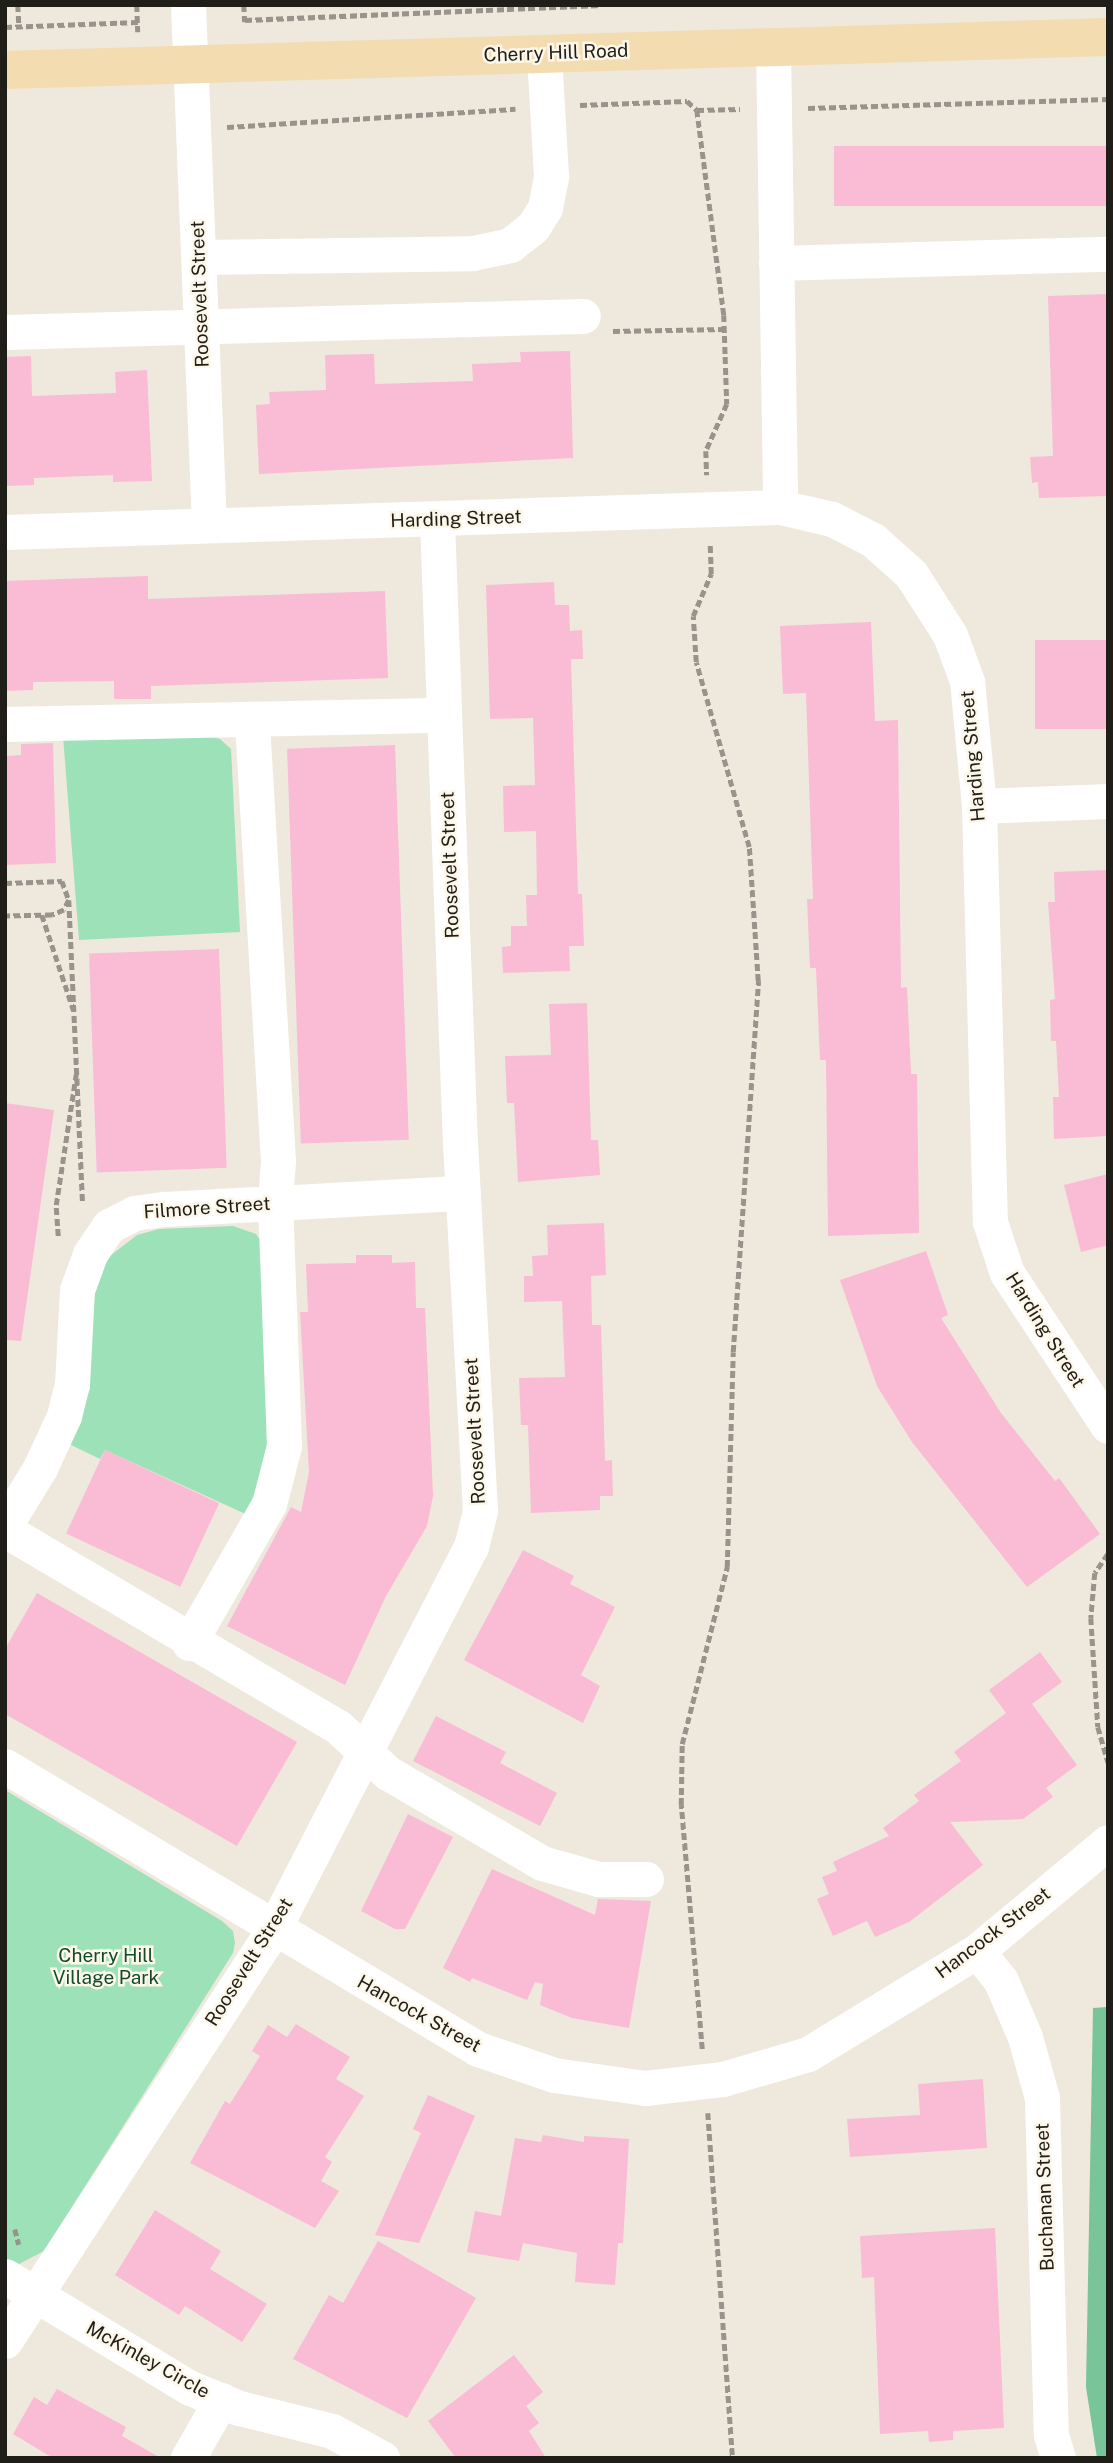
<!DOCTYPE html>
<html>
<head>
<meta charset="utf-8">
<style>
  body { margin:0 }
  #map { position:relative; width:1113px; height:2463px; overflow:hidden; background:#eee9dc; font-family:"Public Sans",sans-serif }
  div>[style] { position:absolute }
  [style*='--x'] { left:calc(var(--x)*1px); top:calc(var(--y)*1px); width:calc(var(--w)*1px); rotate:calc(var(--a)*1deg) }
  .green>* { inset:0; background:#9de1b8 }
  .forest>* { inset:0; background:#79c498 }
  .building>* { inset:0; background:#fabbd5; transform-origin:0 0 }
  .path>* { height:4.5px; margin-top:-2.25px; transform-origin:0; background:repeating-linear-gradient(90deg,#98948b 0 7px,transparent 0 10.5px) }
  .minor>* { height:35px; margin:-17.5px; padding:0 17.5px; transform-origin:17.5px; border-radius:17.5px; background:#fff }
  .major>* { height:38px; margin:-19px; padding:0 19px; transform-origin:19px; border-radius:19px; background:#f2dcb0 }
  span { translate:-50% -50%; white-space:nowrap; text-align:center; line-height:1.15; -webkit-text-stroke:5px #fcf7e9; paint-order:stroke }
  .street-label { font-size:19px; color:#201e19 }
  .park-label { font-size:19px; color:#104b2e }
  .frame { position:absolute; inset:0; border:7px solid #201e19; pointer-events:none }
</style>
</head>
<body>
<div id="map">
  <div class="green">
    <div style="clip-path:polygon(198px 733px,220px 739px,231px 749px,240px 932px,79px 940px,63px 736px)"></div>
    <div style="clip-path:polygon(233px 1226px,256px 1234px,262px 1243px,268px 1462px,250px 1516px,105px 1450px,100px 1459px,69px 1444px,91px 1355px,90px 1294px,106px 1259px,137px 1235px,159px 1229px)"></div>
    <div style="clip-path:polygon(5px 1790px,222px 1921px,233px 1931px,235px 1943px,233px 1953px,44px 2251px,19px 2264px,5px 2261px)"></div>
  </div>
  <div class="forest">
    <div style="clip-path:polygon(1108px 2007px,1108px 2458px,1097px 2458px,1086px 2387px,1093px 2008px)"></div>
  </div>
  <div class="building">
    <div style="left:1108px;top:146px;width:60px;height:274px;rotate:90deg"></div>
    <div style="clip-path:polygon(1108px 294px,1108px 496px,1039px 498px,1038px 482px,1032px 483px,1030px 457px,1053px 456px,1048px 296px)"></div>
    <div style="clip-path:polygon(570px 351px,573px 458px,259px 474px,256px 405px,270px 404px,269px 392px,326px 390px,325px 355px,374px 354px,375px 384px,473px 381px,472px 364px,521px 362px,520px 352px)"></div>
    <div style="clip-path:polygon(31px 356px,32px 396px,116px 393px,115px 372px,147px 370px,152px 481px,113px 482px,113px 475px,34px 478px,34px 485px,5px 486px,5px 357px)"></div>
    <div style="clip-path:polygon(148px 576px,148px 599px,385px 591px,388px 678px,151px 686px,151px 699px,114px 699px,114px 681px,33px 682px,33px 690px,5px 691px,5px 581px)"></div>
    <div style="clip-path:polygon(554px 582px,555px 605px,569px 605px,570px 631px,582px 630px,583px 659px,571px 659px,578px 894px,582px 894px,584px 946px,569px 946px,570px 971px,503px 973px,502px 947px,511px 946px,511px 926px,527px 926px,526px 895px,537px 895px,536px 831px,504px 832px,503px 786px,535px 785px,533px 718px,490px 719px,486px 585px)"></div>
    <div style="clip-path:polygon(871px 622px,875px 721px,898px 720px,901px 988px,907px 987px,911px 1074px,917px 1074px,919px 1233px,828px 1236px,826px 1060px,820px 1060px,816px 968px,810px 968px,807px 899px,813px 899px,806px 693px,783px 694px,780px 626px)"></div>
    <div style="left:1108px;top:640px;width:89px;height:73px;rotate:90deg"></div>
    <div style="clip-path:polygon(53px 743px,56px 863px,5px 865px,5px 756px,21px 755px,21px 744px)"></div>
    <div style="left:395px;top:745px;width:395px;height:108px;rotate:88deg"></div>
    <div style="clip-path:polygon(1108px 870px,1108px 1136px,1054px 1139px,1053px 1097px,1059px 1097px,1056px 1041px,1051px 1041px,1050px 1000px,1055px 999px,1048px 902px,1055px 902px,1054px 872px)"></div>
    <div style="left:219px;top:949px;width:219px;height:130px;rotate:88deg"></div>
    <div style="clip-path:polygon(587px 1003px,591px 1140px,598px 1140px,600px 1175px,518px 1182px,514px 1103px,507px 1103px,505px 1056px,551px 1055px,549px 1004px)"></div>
    <div style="clip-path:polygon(5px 1103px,54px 1110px,21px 1341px,5px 1340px)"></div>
    <div style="clip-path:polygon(1108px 1174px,1108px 1245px,1081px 1252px,1064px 1185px)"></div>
    <div style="clip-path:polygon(604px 1223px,606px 1275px,591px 1276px,592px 1325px,601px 1325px,605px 1461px,612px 1460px,613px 1496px,600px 1496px,600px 1510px,531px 1513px,528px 1425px,521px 1425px,519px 1378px,565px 1377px,562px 1301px,524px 1302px,524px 1276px,533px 1276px,532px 1256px,548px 1255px,547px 1225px)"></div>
    <div style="clip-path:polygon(926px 1251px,948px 1315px,941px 1318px,1001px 1413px,1055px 1481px,1059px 1478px,1100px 1534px,1027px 1587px,912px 1442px,877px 1386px,840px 1280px)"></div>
    <div style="clip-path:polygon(356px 1255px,392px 1255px,392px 1263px,415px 1262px,416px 1308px,425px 1308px,433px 1496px,427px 1526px,386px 1596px,345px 1685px,227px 1626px,291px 1507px,301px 1512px,309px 1472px,300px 1312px,308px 1312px,306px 1264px,356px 1263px)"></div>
    <div style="left:105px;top:1450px;width:126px;height:92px;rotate:25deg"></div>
    <div style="clip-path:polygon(523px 1550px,574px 1576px,570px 1584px,615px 1607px,581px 1675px,600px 1686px,583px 1723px,464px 1660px)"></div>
    <div style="clip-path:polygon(37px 1593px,297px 1742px,237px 1846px,5px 1714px,5px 1649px)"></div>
    <div style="clip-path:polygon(1040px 1652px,1062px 1682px,1032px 1704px,1077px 1765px,1046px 1788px,1053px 1797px,1023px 1819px,950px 1822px,983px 1865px,909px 1922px,875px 1937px,867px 1921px,833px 1936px,817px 1899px,829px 1894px,822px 1877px,837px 1871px,833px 1862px,889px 1836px,883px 1828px,919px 1801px,914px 1795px,961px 1761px,954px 1752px,1006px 1713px,989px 1690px)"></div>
    <div style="clip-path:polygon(436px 1716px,506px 1752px,500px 1763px,557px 1793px,540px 1826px,413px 1761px)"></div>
    <div style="clip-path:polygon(408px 1814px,453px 1837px,405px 1929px,395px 1929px,361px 1911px)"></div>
    <div style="clip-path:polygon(492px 1869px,595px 1915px,598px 1899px,651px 1901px,629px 2028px,572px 2018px,540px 2005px,543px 1984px,535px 1982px,527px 2000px,472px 1978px,470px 1982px,443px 1968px)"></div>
    <div style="clip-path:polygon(296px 2024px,350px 2057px,336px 2079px,364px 2096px,325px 2157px,332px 2162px,321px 2181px,339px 2191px,315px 2228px,190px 2163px,225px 2101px,230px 2104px,260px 2056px,252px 2051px,268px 2025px,287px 2037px)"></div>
    <div style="clip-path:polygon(983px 2079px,987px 2148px,850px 2157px,847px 2119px,920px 2115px,918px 2084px)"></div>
    <div style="clip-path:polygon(428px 2095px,475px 2116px,419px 2243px,375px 2235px,421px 2133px,413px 2129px)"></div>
    <div style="clip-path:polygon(543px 2135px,584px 2142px,584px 2136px,629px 2139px,623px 2243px,618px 2243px,615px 2285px,575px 2282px,577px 2253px,523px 2243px,519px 2261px,467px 2252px,475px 2211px,501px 2216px,515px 2138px,541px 2142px)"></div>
    <div style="clip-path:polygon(155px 2210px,221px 2251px,210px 2269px,267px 2304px,242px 2342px,185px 2306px,179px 2315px,115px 2275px)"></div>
    <div style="clip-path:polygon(995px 2228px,1004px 2428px,953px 2431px,953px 2440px,929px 2442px,928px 2431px,880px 2434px,874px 2277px,862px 2278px,860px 2236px)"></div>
    <div style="clip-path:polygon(378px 2241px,476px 2298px,407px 2418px,293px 2359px,329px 2295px,343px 2303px)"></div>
    <div style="clip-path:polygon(514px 2355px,543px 2392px,526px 2406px,539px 2423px,529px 2431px,546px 2458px,456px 2458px,428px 2421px)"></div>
    <div style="clip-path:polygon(57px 2389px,126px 2427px,122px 2436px,161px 2458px,53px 2458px,13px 2434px,34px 2397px,47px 2405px)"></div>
  </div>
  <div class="path">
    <div style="--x:18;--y:5;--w:21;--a:87"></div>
    <div style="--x:137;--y:5;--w:27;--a:88"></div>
    <div style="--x:244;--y:5;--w:17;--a:87"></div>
    <div style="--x:245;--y:20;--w:357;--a:-2.4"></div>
    <div style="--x:5;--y:27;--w:133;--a:-2.2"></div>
    <div style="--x:580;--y:105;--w:107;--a:-2.1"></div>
    <div style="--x:687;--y:101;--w:13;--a:42"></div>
    <div style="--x:697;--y:110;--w:43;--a:-1.3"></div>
    <div style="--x:808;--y:108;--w:300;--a:-1.7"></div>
    <div style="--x:697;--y:110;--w:207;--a:82.5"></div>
    <div style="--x:724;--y:315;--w:89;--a:88.1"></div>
    <div style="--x:727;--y:404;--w:51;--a:114.1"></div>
    <div style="--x:706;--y:451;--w:24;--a:88"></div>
    <div style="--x:227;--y:127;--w:289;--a:-3.6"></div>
    <div style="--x:613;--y:331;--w:112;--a:-1"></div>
    <div style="--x:5;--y:883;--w:57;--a:-2"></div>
    <div style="--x:62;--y:881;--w:20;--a:70"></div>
    <div style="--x:69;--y:900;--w:11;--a:117"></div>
    <div style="--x:64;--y:910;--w:13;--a:157"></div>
    <div style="--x:52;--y:915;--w:47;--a:178.8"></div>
    <div style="--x:69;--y:900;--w:303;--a:87.4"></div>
    <div style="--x:42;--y:915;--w:101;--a:71.6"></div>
    <div style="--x:58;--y:1236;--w:31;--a:-94"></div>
    <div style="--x:56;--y:1205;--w:132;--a:-81.3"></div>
    <div style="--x:1108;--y:1554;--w:23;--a:124"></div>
    <div style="--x:1095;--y:1573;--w:45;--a:95.1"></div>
    <div style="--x:1091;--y:1618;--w:109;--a:86.3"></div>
    <div style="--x:1098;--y:1727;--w:37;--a:74"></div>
    <div style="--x:702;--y:2049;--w:245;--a:-94.9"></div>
    <div style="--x:681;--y:1805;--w:61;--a:-89.1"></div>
    <div style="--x:682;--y:1744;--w:183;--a:-75.7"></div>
    <div style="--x:727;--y:1567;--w:215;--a:-88.4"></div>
    <div style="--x:733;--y:1352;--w:372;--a:-86.1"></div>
    <div style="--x:758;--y:981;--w:134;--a:-93.8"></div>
    <div style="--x:749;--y:847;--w:192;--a:-106"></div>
    <div style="--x:696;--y:662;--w:46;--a:-93.7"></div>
    <div style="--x:693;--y:616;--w:46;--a:-66.8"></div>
    <div style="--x:711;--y:574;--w:31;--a:-92"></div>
    <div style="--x:708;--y:2113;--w:346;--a:85.9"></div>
    <div style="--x:15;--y:2229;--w:16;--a:76"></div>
  </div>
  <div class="minor">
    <div style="--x:188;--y:5;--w:520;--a:87.69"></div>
    <div style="--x:773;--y:47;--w:460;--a:89.1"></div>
    <div style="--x:199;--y:257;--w:274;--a:-0.8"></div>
    <div style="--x:473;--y:253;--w:38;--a:-12"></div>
    <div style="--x:510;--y:245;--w:29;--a:-38"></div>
    <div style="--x:533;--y:227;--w:22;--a:-58"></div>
    <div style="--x:545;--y:208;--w:33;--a:-79"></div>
    <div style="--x:551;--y:176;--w:122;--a:-93.3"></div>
    <div style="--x:776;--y:263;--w:332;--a:-1.6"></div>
    <div style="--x:5;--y:332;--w:578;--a:-1.59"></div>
    <div style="--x:5;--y:532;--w:775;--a:-1.85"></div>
    <div style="--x:780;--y:507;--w:53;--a:13"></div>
    <div style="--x:832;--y:519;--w:46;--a:27.1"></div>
    <div style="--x:873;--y:540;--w:51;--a:41.8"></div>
    <div style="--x:911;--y:574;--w:72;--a:57.4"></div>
    <div style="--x:950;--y:635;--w:49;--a:69.7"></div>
    <div style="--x:967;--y:681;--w:126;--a:84.5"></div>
    <div style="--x:979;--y:806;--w:416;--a:88.5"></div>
    <div style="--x:990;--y:1222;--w:54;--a:71.6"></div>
    <div style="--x:1007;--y:1273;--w:183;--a:56.6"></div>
    <div style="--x:5;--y:724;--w:439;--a:-1.2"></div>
    <div style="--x:979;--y:806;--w:129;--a:-2.2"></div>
    <div style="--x:5;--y:1525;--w:67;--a:-58.4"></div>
    <div style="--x:40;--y:1468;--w:57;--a:-65.2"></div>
    <div style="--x:64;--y:1416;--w:32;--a:-76"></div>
    <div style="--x:72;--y:1385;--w:95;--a:-87"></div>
    <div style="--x:77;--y:1290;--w:38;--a:-70"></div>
    <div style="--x:90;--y:1254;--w:34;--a:-56"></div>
    <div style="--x:109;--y:1226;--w:28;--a:-27"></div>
    <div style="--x:134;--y:1213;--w:30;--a:-8"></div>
    <div style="--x:164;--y:1209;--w:299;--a:-3.1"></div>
    <div style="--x:5;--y:1530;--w:387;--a:30.6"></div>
    <div style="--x:338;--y:1727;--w:68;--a:42.6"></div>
    <div style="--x:388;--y:1773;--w:178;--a:30.3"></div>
    <div style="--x:542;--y:1863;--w:58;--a:15.9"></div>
    <div style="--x:598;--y:1879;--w:48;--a:0"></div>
    <div style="--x:189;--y:1643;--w:160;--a:-60.1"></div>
    <div style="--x:269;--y:1504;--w:60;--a:-75.5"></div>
    <div style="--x:284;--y:1446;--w:243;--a:-92.1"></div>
    <div style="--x:275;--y:1203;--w:42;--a:-85.9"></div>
    <div style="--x:278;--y:1161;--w:443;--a:-93.4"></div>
    <div style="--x:5;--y:1766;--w:551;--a:30.89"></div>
    <div style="--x:478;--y:2049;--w:80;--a:18.9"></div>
    <div style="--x:554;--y:2075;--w:92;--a:8.1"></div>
    <div style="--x:645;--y:2088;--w:79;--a:-6.6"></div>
    <div style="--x:723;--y:2079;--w:89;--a:-16.4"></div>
    <div style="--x:808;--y:2054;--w:198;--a:-31.4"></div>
    <div style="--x:977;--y:1951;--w:170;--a:-39.8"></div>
    <div style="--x:977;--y:1951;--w:38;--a:51"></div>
    <div style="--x:1001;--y:1981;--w:61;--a:66.8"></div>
    <div style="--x:1025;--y:2037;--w:63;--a:74.4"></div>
    <div style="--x:1042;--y:2098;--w:337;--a:88.5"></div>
    <div style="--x:1051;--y:2435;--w:24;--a:73"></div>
    <div style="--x:5;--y:2276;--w:214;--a:31.2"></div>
    <div style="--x:188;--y:2387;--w:55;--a:22.4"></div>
    <div style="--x:239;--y:2408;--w:96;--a:13.9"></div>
    <div style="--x:332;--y:2431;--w:57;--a:28.4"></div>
    <div style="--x:5;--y:2341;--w:491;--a:-56.9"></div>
    <div style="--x:273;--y:1930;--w:431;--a:-62.7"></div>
    <div style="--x:471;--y:1547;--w:37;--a:-76"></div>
    <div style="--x:480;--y:1511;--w:367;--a:-93.1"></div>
    <div style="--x:460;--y:1145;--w:625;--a:-92.11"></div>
    <div style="--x:188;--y:2458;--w:67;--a:-60.4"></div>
  </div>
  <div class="major">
    <div style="--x:5;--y:70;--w:1103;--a:-1.71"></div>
  </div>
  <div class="street-label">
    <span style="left:556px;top:53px;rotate:-2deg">Cherry Hill Road</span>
    <span style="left:200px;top:294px;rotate:-92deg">Roosevelt Street</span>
    <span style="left:456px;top:519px;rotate:-2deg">Harding Street</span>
    <span style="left:973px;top:756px;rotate:-95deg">Harding Street</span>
    <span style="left:450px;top:865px;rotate:-92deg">Roosevelt Street</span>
    <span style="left:207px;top:1208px;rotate:-4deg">Filmore Street</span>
    <span style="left:1045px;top:1330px;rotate:58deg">Harding Street</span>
    <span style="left:475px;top:1431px;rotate:-93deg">Roosevelt Street</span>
    <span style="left:993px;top:1933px;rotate:-37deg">Hancock Street</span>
    <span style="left:249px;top:1962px;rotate:-58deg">Roosevelt Street</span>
    <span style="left:419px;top:2014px;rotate:29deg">Hancock Street</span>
    <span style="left:1045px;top:2197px;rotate:-92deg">Buchanan Street</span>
    <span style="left:148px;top:2360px;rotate:29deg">McKinley Circle</span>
  </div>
  <div class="park-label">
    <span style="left:106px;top:1967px">Cherry Hill<br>Village Park</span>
  </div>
  <div class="frame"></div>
</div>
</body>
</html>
